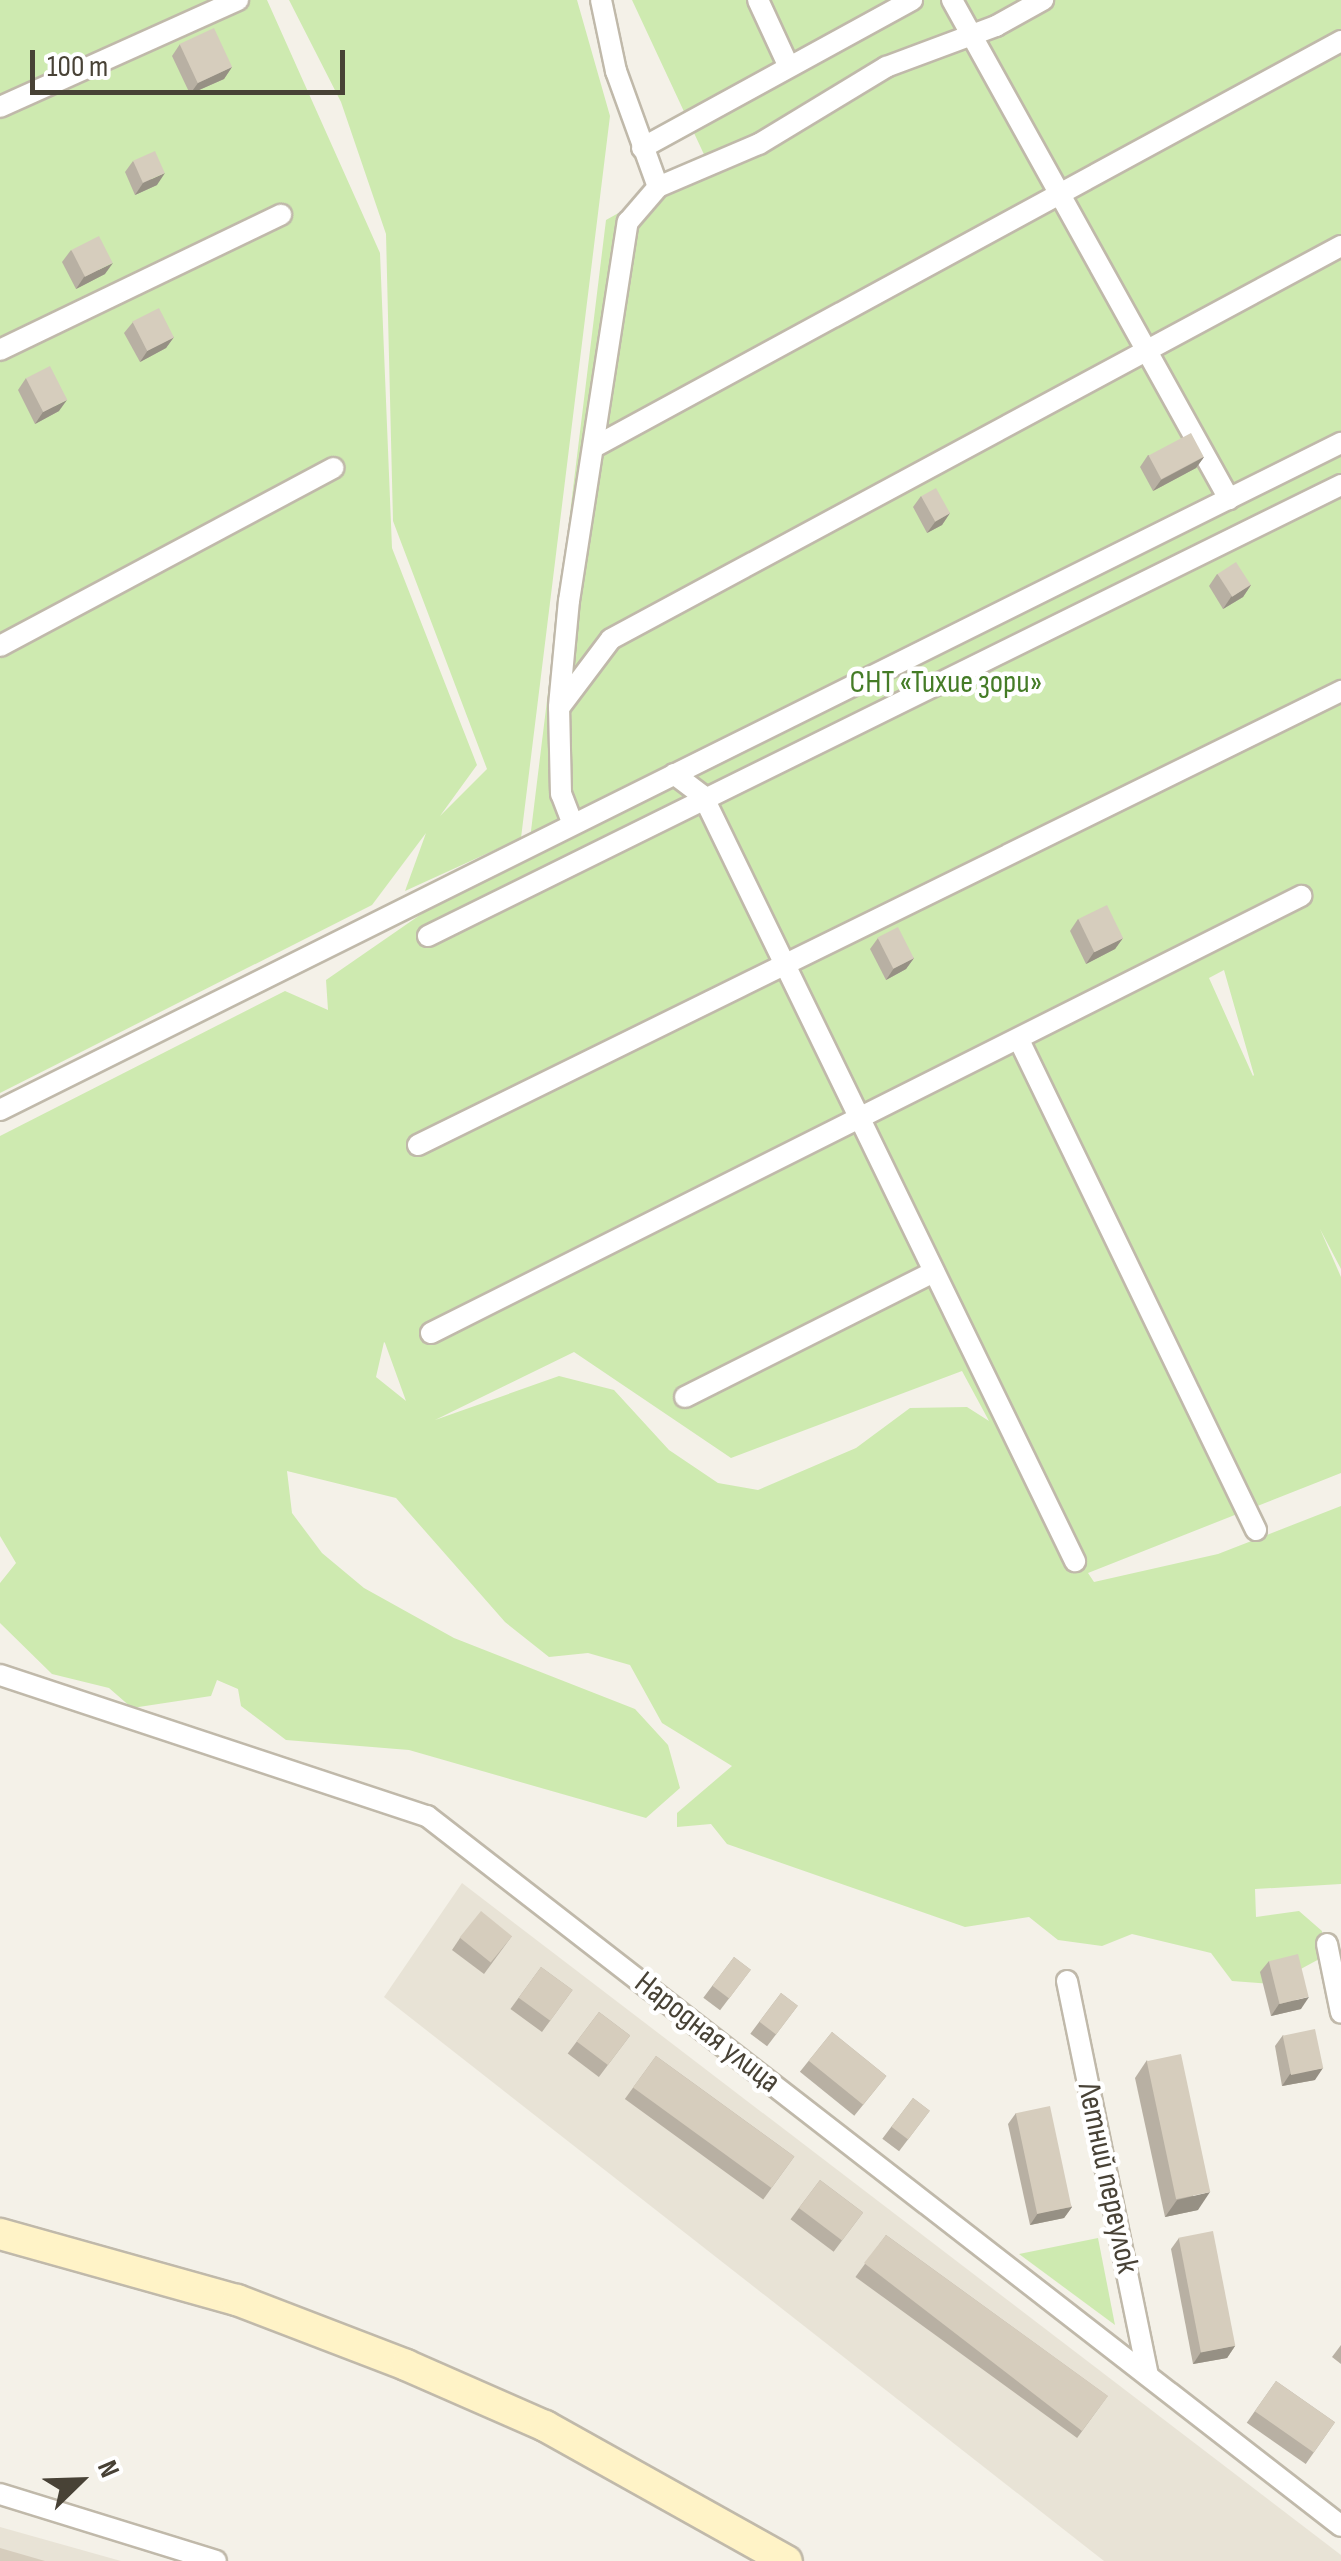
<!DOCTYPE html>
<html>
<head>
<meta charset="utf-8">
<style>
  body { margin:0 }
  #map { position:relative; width:1341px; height:2561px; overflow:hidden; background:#f4f1e8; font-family:"Sofia Sans Condensed",sans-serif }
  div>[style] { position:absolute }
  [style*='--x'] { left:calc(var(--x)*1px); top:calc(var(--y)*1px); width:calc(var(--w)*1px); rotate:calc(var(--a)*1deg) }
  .residential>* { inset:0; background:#e8e3d6 }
  .green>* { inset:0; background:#ceeab0 }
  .roads { filter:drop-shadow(2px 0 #c0b9aa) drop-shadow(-2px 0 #c0b9aa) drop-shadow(0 2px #c0b9aa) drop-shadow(0 -2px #c0b9aa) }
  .minor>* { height:20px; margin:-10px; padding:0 10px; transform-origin:10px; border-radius:10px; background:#fff }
  .secondary>* { height:30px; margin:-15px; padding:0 15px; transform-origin:15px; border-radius:15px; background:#fff3c7 }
  .wall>* { inset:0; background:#b8b0a3; transform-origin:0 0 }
  .shaded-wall>* { inset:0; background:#969084 }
  .building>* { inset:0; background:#d6cdbd; transform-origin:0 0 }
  span { translate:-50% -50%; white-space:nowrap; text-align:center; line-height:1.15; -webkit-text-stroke:9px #fff; paint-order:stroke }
  .park-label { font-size:32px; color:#457c27 }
  .street-label { font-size:32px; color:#484236 }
  .north { position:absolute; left:30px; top:2431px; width:100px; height:100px; -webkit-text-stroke:8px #fff; paint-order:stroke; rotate:67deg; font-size:28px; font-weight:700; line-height:40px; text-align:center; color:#484236 }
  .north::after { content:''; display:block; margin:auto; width:35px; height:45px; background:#484236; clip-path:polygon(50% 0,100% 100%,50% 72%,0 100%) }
  .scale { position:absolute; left:30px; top:50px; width:315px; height:45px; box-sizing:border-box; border:5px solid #484236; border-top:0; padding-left:12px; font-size:30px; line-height:35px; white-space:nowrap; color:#484236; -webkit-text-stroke:8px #fff; paint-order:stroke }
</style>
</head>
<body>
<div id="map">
  <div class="residential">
    <div style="clip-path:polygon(462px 1883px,1341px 2555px,1341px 2561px,1104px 2561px,384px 1997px)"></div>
    <div style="clip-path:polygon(0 2527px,121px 2561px,0 2561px)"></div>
  </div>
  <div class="green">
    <div style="clip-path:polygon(0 0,267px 0,380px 253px,392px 548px,477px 765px,440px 816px,487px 769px,393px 521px,386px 234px,341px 102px,289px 0,577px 0,610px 116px,521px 838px,405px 891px,426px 833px,372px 905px,0 1093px)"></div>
    <div style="clip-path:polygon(evenodd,632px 0,1341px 0,1341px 1269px,1320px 1229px,1341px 1277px,1341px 1473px,1088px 1573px,1094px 1582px,1218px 1554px,1341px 1506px,1341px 1884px,1255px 1889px,1256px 1917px,1299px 1911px,1322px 1931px,1323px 1957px,1273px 1984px,1232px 1981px,1211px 1953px,1132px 1934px,1102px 1946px,1058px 1940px,1029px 1917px,965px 1927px,727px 1844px,711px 1824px,677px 1827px,677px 1813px,732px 1766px,662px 1723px,630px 1665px,588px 1653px,549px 1657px,505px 1622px,396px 1498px,287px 1471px,292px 1513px,322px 1553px,364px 1588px,454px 1638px,635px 1709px,668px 1745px,680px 1788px,646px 1818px,409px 1750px,286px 1740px,241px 1706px,238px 1689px,217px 1680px,211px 1696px,132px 1708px,109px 1688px,52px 1674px,0 1623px,0 1583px,16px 1563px,0 1536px,0 1136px,285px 991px,328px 1010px,326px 980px,530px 839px,606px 220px,708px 163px,632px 0,1224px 970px,1254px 1075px,1253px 1076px,1209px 978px,1224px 970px,632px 0,384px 1342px,385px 1343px,406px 1401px,376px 1377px,384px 1342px,632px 0,574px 1352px,731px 1458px,962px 1371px,989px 1421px,967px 1407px,910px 1408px,856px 1448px,758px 1490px,718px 1483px,669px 1450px,614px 1390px,559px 1376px,435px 1420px,574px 1352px)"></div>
    <div style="clip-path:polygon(1098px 2238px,1115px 2325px,1019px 2254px)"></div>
  </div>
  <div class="roads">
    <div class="minor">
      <div style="--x:601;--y:0;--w:73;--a:78.1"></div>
      <div style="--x:616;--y:71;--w:123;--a:70.1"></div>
      <div style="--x:658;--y:187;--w:110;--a:-23.1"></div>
      <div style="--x:759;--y:144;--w:149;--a:-31.2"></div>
      <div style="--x:886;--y:67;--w:117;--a:-20.4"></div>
      <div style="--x:996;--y:26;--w:54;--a:-29"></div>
      <div style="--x:758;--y:0;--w:72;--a:65.2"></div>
      <div style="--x:952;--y:0;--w:571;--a:60.96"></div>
      <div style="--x:0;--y:107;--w:261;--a:-24.2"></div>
      <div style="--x:642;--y:148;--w:308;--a:-28.7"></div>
      <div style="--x:0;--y:350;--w:312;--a:-25.7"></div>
      <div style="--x:596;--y:446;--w:848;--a:-28.53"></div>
      <div style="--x:0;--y:646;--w:378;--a:-28.1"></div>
      <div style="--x:559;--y:706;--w:105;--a:-84.6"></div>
      <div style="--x:569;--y:601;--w:384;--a:-81.2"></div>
      <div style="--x:628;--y:222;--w:46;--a:-49.4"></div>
      <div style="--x:674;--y:774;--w:36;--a:37"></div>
      <div style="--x:703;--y:796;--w:851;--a:64.07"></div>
      <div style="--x:572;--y:822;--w:30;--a:-111"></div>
      <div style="--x:561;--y:794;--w:86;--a:-91.3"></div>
      <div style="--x:559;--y:708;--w:86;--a:-53"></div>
      <div style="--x:611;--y:639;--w:829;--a:-28.3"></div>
      <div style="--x:428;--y:936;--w:1018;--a:-26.29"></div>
      <div style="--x:1020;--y:1042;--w:542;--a:64.19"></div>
      <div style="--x:0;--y:1110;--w:1498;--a:-26.45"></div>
      <div style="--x:418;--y:1145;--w:1029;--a:-26.19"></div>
      <div style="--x:431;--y:1333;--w:974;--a:-26.67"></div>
      <div style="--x:685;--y:1397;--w:276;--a:-26.7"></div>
      <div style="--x:0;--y:1675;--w:450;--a:18.3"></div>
      <div style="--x:427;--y:1816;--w:1157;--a:37.84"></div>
      <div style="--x:1327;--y:1944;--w:70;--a:78.5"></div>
      <div style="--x:1067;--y:1981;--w:403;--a:78.4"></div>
      <div style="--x:0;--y:2494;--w:226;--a:17.2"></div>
    </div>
    <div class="secondary">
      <div style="--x:0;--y:2234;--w:246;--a:15.6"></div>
      <div style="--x:237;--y:2300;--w:181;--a:21"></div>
      <div style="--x:406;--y:2365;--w:152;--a:23.7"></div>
      <div style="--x:545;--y:2426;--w:277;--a:29.2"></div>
    </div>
  </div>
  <div class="wall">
    <div style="clip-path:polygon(180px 44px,232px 67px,224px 79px,190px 94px,172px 56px)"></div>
    <div style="clip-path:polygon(133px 161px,157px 185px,135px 195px,125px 172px)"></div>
    <div style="clip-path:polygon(71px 250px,105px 274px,76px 289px,62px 262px)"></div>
    <div style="clip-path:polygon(133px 322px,174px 337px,166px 348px,140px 362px,124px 333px)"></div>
    <div style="clip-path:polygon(26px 378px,59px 411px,35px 424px,18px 390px)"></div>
    <div style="clip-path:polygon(1148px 455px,1204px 457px,1196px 468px,1153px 491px,1140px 467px)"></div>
    <div style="clip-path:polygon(921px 496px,950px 513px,942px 525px,927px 533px,913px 507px)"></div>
    <div style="clip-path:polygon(1217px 574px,1251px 585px,1243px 597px,1223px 609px,1209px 586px)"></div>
    <div style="clip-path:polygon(1078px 919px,1123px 938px,1115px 949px,1086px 964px,1070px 931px)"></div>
    <div style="clip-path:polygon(878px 938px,914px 958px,906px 969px,886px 980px,870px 949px)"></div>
    <div style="clip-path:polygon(512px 1936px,484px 1974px,452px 1950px,460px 1938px)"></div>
    <div style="left:734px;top:1957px;width:21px;height:51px;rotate:37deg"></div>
    <div style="clip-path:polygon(1269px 1961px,1301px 2009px,1271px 2016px,1260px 1972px)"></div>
    <div style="left:541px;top:1967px;width:39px;height:52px;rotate:36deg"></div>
    <div style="left:781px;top:1993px;width:21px;height:51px;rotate:37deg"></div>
    <div style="left:599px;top:2012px;width:39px;height:52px;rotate:37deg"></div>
    <div style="left:832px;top:2032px;width:70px;height:51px;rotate:39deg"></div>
    <div style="clip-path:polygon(1283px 2035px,1315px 2080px,1282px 2086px,1275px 2046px)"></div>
    <div style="left:656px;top:2056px;width:171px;height:53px;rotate:36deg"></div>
    <div style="clip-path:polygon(1147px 2060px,1198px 2210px,1165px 2217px,1135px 2078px)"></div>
    <div style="left:913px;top:2098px;width:21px;height:51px;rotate:37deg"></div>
    <div style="clip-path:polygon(1016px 2113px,1072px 2207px,1064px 2218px,1030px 2225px,1008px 2124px)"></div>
    <div style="left:820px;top:2180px;width:54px;height:49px;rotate:37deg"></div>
    <div style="left:886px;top:2235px;width:274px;height:52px;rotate:36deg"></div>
    <div style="clip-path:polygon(1179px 2238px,1235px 2346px,1227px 2358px,1193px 2364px,1171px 2249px)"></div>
    <div style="clip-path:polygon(1341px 2345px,1341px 2364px,1332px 2357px)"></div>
    <div style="left:1276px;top:2381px;width:72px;height:51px;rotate:35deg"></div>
  </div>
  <div class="shaded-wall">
    <div style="clip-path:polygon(232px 67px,224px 79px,190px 94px,198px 83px)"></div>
    <div style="clip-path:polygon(165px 173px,157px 185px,135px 195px,143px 183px)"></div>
    <div style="clip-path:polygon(113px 263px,105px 274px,76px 289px,84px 277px)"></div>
    <div style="clip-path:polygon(174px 337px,166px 348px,140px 362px,148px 350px)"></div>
    <div style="clip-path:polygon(67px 400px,59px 411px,35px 424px,43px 412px)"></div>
    <div style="clip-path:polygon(1204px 457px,1196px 468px,1153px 491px,1161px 480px)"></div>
    <div style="clip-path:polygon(950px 513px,942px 525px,927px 533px,935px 522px)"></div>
    <div style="clip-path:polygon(1251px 585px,1243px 597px,1223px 609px,1231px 597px)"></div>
    <div style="clip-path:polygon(1123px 938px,1115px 949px,1086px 964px,1094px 952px)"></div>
    <div style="clip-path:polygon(914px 958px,906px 969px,886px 980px,894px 968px)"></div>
    <div style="clip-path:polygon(1309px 1997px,1301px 2009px,1271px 2016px,1279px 2004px)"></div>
    <div style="clip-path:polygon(1323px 2068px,1315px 2080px,1282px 2086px,1290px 2074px)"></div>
    <div style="clip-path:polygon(1210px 2192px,1198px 2210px,1165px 2217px,1177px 2200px)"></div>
    <div style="clip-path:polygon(1072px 2207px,1064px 2218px,1030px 2225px,1038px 2213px)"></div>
    <div style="clip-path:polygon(1235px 2346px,1227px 2358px,1193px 2364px,1201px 2352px)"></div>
  </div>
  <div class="building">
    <div style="left:214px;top:28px;width:43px;height:38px;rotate:65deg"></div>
    <div style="left:155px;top:151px;width:24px;height:24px;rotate:66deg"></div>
    <div style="left:99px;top:236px;width:30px;height:31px;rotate:63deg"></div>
    <div style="left:159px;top:308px;width:33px;height:30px;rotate:63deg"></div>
    <div style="left:50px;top:366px;width:38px;height:27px;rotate:63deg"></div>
    <div style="left:1191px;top:433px;width:27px;height:48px;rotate:62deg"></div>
    <div style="left:936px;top:488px;width:29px;height:17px;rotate:61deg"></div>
    <div style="left:1236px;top:562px;width:27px;height:22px;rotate:57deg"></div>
    <div style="left:1107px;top:905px;width:37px;height:32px;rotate:64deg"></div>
    <div style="left:898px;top:927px;width:35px;height:23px;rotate:63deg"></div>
    <div style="left:481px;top:1911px;width:40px;height:34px;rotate:39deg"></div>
    <div style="left:1298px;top:1954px;width:44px;height:30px;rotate:76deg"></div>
    <div style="left:734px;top:1957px;width:21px;height:36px;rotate:37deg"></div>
    <div style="left:541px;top:1967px;width:39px;height:38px;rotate:36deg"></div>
    <div style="left:781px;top:1993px;width:21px;height:36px;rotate:37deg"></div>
    <div style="left:599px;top:2012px;width:39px;height:37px;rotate:37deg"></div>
    <div style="left:1315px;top:2029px;width:40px;height:33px;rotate:78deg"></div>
    <div style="left:832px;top:2032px;width:70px;height:37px;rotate:39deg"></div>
    <div style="left:1181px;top:2054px;width:141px;height:35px;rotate:78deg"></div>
    <div style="left:656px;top:2056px;width:171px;height:39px;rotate:36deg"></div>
    <div style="left:913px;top:2098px;width:21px;height:36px;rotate:37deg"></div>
    <div style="left:1050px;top:2106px;width:103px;height:35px;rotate:78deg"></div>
    <div style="left:820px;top:2180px;width:54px;height:35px;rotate:37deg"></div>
    <div style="left:1213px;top:2231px;width:117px;height:35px;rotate:79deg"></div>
    <div style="clip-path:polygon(886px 2235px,1108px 2396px,1082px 2431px,864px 2263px)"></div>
    <div style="left:1276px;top:2381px;width:72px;height:37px;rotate:35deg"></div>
    <div style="clip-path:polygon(0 2548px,45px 2561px,0 2561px)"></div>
  </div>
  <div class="park-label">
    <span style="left:946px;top:683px">СНТ «Тихие зори»</span>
  </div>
  <div class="street-label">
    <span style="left:707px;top:2033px;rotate:38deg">Народная улица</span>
    <span style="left:1107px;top:2178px;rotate:78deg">Летний переулок</span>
  </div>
  <div class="north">N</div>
  <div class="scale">100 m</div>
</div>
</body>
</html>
